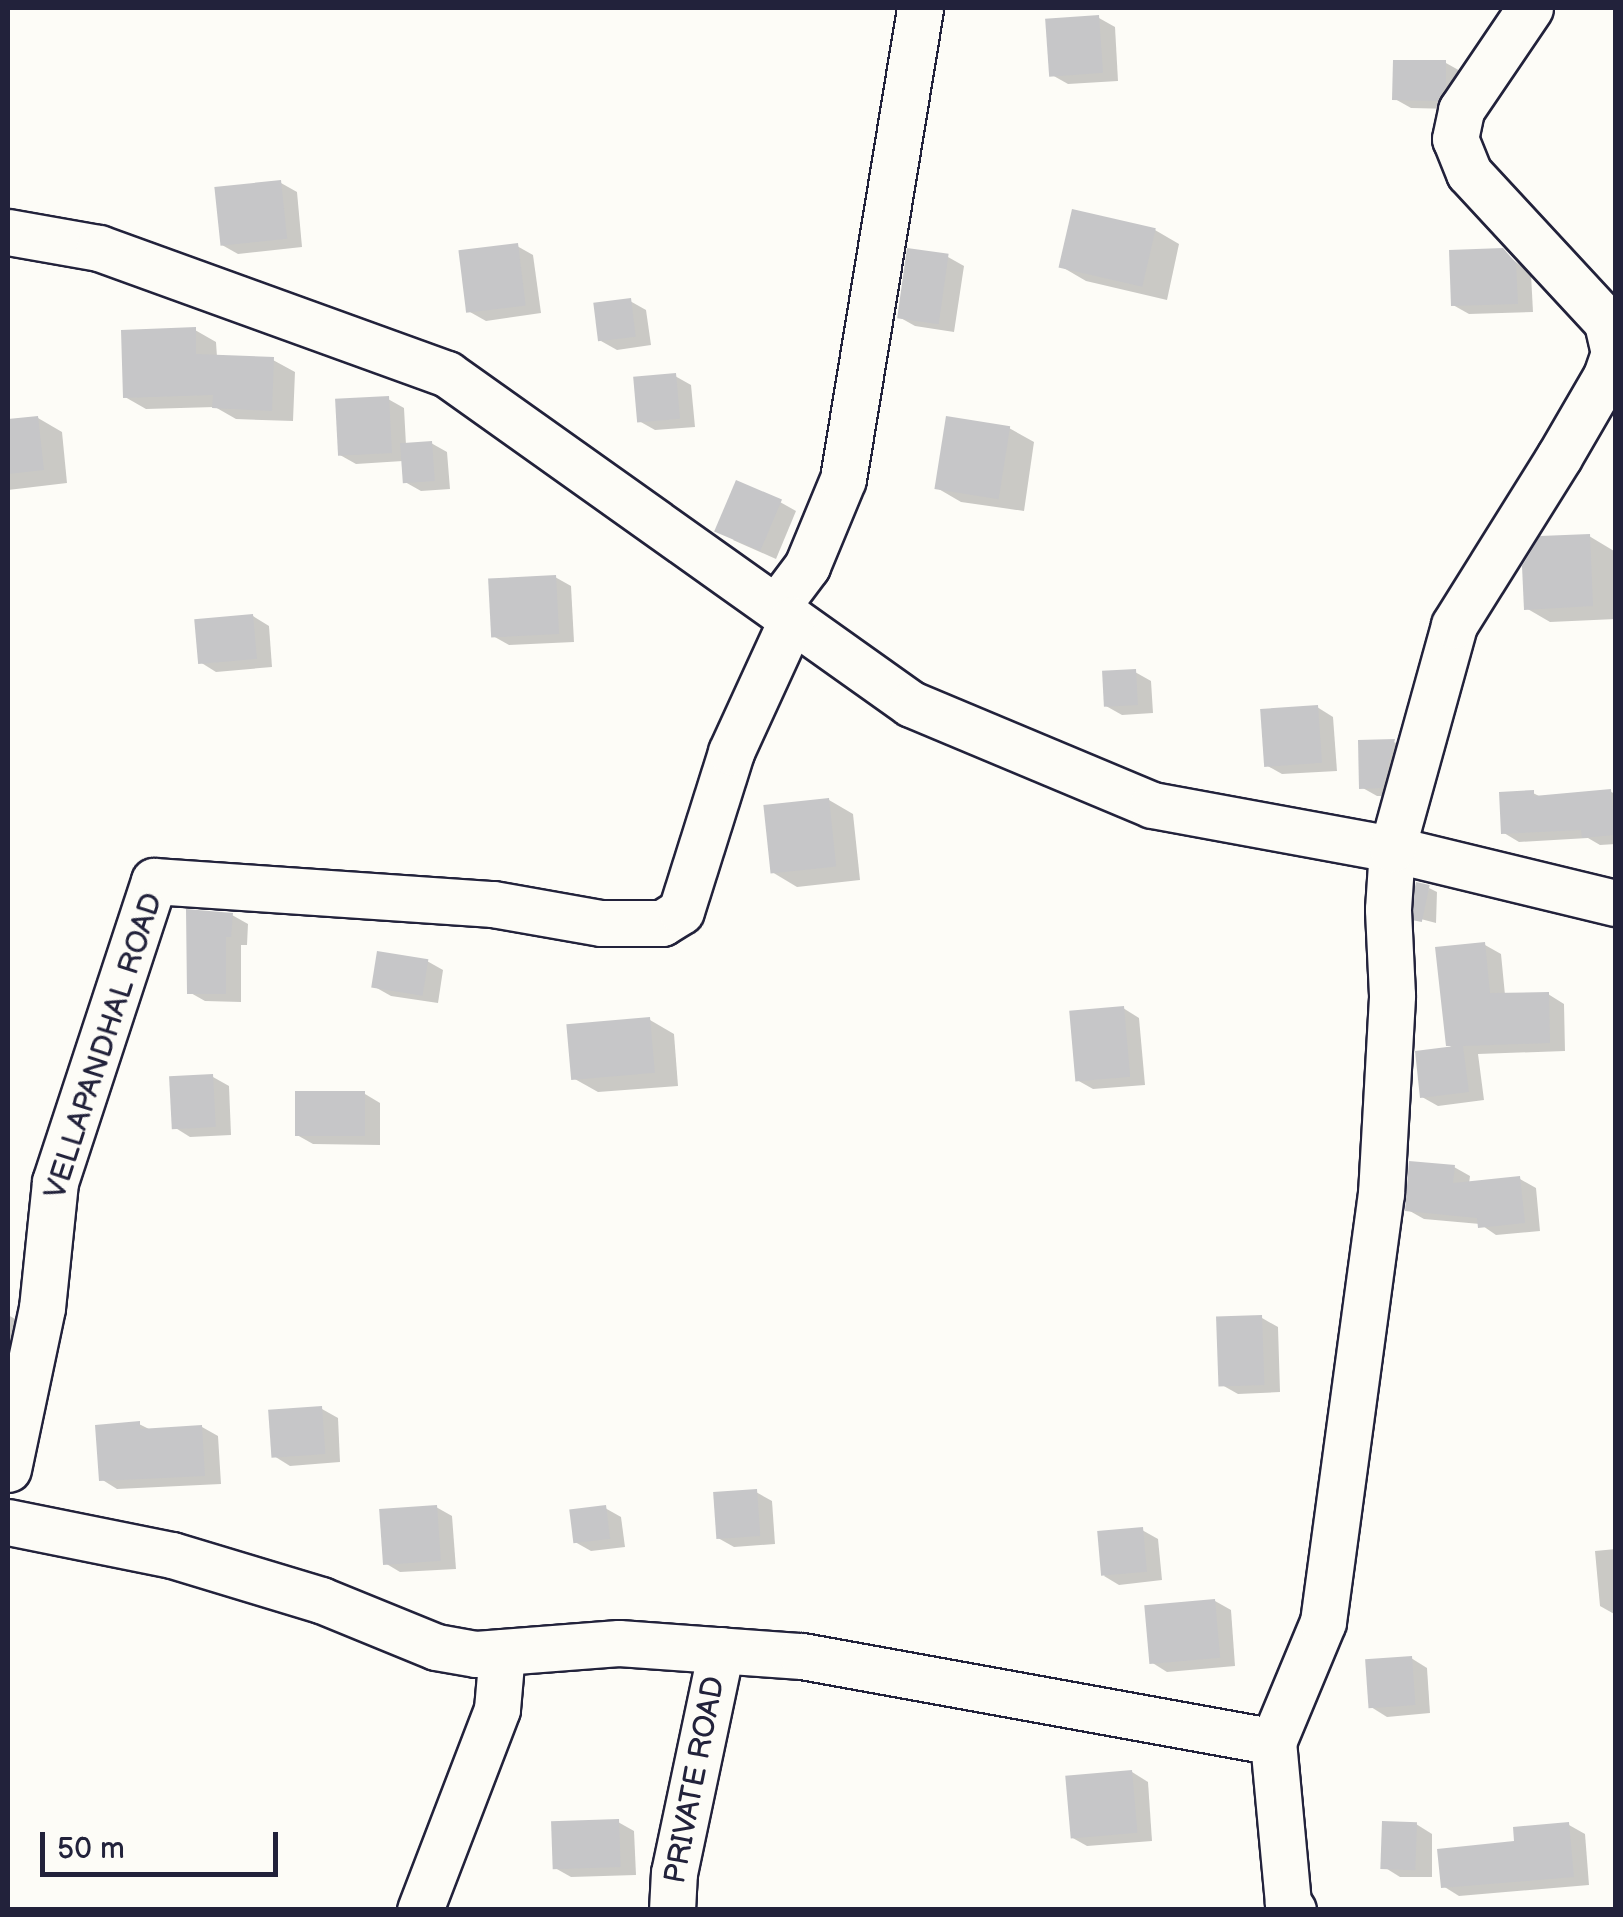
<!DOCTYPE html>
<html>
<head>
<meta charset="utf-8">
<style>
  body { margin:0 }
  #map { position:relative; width:1623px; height:1917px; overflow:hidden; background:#fdfcf7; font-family:"Balsamiq Sans",sans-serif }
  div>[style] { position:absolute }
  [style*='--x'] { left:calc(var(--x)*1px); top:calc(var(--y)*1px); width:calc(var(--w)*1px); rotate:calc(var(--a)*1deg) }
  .shadow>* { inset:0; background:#0003 }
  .building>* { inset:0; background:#c6c6c8; transform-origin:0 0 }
  .roads { filter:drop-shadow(2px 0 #22223b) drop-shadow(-2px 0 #22223b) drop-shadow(0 2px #22223b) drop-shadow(0 -2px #22223b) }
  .minor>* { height:45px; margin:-22.5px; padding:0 22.5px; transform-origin:22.5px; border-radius:22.5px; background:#fdfcf7 }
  span { translate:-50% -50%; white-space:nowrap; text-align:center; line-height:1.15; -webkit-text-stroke:8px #fdfcf7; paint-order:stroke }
  .street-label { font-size:30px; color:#22223b }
  .frame { position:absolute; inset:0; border:10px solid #22223b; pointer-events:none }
  .scale { position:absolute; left:40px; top:1832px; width:238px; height:45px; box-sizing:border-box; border:5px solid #22223b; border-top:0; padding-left:12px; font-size:30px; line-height:35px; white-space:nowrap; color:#22223b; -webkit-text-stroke:8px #fdfcf7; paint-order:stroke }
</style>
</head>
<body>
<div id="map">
  <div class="shadow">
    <div style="clip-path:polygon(1099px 18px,1115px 27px,1118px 81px,1068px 84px,1052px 75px)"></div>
    <div style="clip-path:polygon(1446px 63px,1462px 72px,1453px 109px,1411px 108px,1395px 99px)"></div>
    <div style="clip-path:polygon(281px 183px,297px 192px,302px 247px,238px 254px,222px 245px)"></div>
    <div style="clip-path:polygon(1155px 230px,1179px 244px,1167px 300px,1086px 281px,1062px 267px)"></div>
    <div style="clip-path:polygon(517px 246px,533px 255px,541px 313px,486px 321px,470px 312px)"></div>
    <div style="clip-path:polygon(1502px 251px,1531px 274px,1533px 312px,1469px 314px,1453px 305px)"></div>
    <div style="clip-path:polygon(948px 257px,964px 266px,954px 332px,915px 326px,899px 317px)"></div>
    <div style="clip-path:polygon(630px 301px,646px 310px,651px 345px,617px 350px,601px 341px)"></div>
    <div style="clip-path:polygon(195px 330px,216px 342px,217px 357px,273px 360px,295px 372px,293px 421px,236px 419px,215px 407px,146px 409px,125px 397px)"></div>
    <div style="clip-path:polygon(675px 376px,691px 385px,695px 427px,655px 430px,639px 421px)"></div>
    <div style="clip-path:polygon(388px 399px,404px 408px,406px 445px,431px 443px,447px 452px,450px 489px,421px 491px,405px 482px,403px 461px,356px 464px,340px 455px)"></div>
    <div style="clip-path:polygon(38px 418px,62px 432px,67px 483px,8px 490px,8px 422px)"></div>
    <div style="clip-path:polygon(1009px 428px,1034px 442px,1024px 511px,961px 502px,937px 488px)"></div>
    <div style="clip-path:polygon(780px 502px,796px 511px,776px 559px,733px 540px)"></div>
    <div style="clip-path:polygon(1589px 536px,1614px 551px,1616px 619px,1550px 622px,1526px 608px)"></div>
    <div style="clip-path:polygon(555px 577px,571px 586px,574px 642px,509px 645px,493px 636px)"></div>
    <div style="clip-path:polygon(253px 616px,269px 626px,272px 667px,216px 672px,200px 662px)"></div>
    <div style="clip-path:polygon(1135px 672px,1151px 681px,1153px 713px,1122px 715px,1106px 706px)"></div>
    <div style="clip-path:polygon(1317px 707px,1333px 717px,1337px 771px,1282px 774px,1266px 765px)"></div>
    <div style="clip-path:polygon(1361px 742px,1394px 742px,1410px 751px,1397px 796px,1377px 796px,1361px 787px)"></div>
    <div style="clip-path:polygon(1611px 792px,1616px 794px,1616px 844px,1600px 845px,1588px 838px,1519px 842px,1504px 833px,1533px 793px,1543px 798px)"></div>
    <div style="clip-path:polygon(829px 800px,853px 814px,860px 880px,797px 887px,772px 872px)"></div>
    <div style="clip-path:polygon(1429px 888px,1437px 892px,1436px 923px,1417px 918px)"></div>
    <div style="clip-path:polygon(232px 915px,248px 924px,247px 945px,241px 945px,241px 1002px,205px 1001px,189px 992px)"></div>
    <div style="clip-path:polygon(1485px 945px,1501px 954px,1505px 995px,1548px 994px,1564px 1004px,1565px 1051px,1478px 1054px,1484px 1100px,1438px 1106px,1422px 1097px,1455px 1049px,1448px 1045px)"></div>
    <div style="clip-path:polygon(427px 961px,443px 970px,438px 1003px,391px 996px,375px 987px)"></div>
    <div style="clip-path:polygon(1123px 1008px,1139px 1018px,1145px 1085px,1093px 1089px,1077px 1080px)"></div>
    <div style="clip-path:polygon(650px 1020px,674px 1034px,678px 1086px,598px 1092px,573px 1078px)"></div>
    <div style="clip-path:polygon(213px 1077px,229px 1086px,231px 1135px,190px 1137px,174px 1127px)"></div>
    <div style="clip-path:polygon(365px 1094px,380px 1103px,380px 1145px,313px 1144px,297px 1135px)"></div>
    <div style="clip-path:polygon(1454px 1167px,1470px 1176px,1469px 1184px,1520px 1179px,1536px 1188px,1540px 1231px,1496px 1235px,1480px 1224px,1424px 1219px,1408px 1210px)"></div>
    <div style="clip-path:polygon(8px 1315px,28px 1326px,8px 1407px)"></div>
    <div style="clip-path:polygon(1262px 1318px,1278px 1327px,1280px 1392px,1238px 1394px,1222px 1385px)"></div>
    <div style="clip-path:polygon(322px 1409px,338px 1418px,340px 1462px,290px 1466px,274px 1456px)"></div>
    <div style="clip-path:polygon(139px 1424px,151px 1430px,202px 1427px,218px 1436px,221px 1484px,117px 1489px,101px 1479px)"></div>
    <div style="clip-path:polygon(756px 1492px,772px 1501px,775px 1544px,734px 1547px,718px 1538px)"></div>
    <div style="clip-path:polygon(436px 1507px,452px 1516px,456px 1569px,400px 1572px,385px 1563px)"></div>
    <div style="clip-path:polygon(605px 1508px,621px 1517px,625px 1547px,591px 1551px,575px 1542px)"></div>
    <div style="clip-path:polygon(1142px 1530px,1158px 1539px,1162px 1580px,1119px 1585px,1104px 1576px)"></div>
    <div style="clip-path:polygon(1616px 1549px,1616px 1615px,1600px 1606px,1595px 1551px)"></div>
    <div style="clip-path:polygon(1215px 1601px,1231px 1610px,1235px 1666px,1167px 1672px,1151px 1662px)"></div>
    <div style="clip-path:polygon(1411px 1658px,1427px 1668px,1430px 1713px,1387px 1717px,1371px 1707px)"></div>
    <div style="clip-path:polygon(1132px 1772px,1148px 1782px,1152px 1841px,1087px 1846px,1071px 1837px)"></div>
    <div style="clip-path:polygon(618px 1822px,634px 1831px,636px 1875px,571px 1877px,555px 1868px)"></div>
    <div style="clip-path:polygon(1416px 1824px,1432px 1834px,1432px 1877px,1400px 1877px,1384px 1867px)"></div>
    <div style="clip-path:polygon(1569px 1825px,1585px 1834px,1589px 1885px,1459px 1896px,1443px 1886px)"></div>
  </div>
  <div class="building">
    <div style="left:1099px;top:15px;width:58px;height:54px;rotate:86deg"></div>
    <div style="clip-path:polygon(1393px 60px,1446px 60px,1446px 85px,1437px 101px,1392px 100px)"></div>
    <div style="left:281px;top:180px;width:59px;height:67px;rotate:84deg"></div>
    <div style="left:1072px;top:209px;width:86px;height:60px;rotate:13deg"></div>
    <div style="left:518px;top:243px;width:63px;height:60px;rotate:83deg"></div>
    <div style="left:907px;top:248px;width:42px;height:71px;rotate:8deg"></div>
    <div style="clip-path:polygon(1503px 248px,1516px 263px,1518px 304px,1451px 306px,1449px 250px)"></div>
    <div style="left:631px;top:298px;width:39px;height:38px;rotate:83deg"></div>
    <div style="clip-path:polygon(196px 327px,196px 354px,274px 357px,272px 411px,212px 408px,213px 395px,123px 398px,121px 330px)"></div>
    <div style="left:676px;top:373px;width:46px;height:43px;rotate:85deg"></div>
    <div style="left:389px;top:396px;width:57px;height:54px;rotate:87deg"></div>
    <div style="clip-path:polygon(38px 416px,44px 470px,8px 474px,8px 419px)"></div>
    <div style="left:946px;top:416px;width:65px;height:74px;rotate:9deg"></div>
    <div style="left:432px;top:441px;width:40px;height:32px;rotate:86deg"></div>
    <div style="left:736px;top:480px;width:50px;height:56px;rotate:23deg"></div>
    <div style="clip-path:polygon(1590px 534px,1593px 606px,1524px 610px,1522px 566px,1540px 536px)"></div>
    <div style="left:556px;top:575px;width:59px;height:68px;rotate:87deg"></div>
    <div style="left:253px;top:614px;width:45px;height:59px;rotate:85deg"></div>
    <div style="left:1136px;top:669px;width:36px;height:34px;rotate:87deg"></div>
    <div style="left:1318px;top:705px;width:58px;height:58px;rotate:86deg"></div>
    <div style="clip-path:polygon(1395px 739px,1382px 788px,1359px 789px,1358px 740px)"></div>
    <div style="clip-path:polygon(1611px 789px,1615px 835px,1582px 838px,1581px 830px,1501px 834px,1499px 792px,1534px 790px,1534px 796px)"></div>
    <div style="left:829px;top:798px;width:69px;height:66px;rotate:84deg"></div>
    <div style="left:1416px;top:882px;width:14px;height:38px;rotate:12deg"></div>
    <div style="clip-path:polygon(186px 909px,233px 913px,231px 937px,226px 937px,226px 994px,187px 994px)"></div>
    <div style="clip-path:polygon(1485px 942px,1490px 993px,1549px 992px,1550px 1043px,1463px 1046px,1469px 1092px,1420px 1098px,1415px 1051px,1455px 1046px,1446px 1046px,1435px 947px)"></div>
    <div style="left:377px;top:951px;width:52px;height:37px;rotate:9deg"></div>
    <div style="left:1124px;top:1006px;width:71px;height:55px;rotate:85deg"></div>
    <div style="left:650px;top:1017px;width:56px;height:84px;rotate:85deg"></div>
    <div style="left:213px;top:1074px;width:53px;height:44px;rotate:87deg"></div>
    <div style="left:295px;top:1091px;width:70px;height:45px"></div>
    <div style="clip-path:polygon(1409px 1161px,1455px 1165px,1453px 1183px,1520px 1176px,1525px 1223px,1478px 1228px,1477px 1218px,1405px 1211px)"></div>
    <div style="left:1262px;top:1315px;width:70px;height:46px;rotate:88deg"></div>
    <div style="left:322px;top:1406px;width:48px;height:54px;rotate:86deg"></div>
    <div style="clip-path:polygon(140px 1421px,140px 1429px,202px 1425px,205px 1476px,99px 1481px,95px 1425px)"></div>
    <div style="left:757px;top:1489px;width:47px;height:44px;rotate:86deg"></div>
    <div style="left:437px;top:1505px;width:56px;height:58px;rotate:86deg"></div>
    <div style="left:606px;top:1505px;width:34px;height:37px;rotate:83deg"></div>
    <div style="left:1143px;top:1527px;width:45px;height:46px;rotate:85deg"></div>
    <div style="left:1215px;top:1599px;width:59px;height:71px;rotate:85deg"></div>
    <div style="left:1412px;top:1656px;width:49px;height:47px;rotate:86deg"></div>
    <div style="left:1132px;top:1770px;width:63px;height:67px;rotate:85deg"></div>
    <div style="left:619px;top:1819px;width:48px;height:68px;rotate:88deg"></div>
    <div style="left:1382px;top:1821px;width:35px;height:48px;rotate:2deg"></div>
    <div style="clip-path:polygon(1569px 1822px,1574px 1877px,1441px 1888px,1437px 1849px,1514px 1841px,1513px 1827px)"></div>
  </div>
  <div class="roads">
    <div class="minor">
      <div style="--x:8;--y:232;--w:92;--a:10"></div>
      <div style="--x:99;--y:248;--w:370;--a:19.9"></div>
      <div style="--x:447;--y:374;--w:569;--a:35.42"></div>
      <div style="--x:911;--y:704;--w:261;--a:22.7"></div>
      <div style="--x:1152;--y:805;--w:244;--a:10.4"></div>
      <div style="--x:1392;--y:849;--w:230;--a:13.6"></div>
      <div style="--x:783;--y:610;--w:16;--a:-79"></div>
      <div style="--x:786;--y:594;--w:35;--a:-53"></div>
      <div style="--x:807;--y:566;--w:94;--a:-67.5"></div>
      <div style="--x:843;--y:479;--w:477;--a:-80.7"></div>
      <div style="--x:8;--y:1469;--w:165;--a:-78.1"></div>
      <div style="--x:42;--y:1308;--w:127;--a:-84.1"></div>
      <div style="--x:55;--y:1182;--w:317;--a:-71.8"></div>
      <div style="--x:154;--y:881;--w:340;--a:3.9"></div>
      <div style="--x:493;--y:904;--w:110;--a:10"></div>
      <div style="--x:601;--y:923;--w:61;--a:0"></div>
      <div style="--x:662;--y:923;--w:22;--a:-32"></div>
      <div style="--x:681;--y:911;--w:167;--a:-72.5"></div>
      <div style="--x:731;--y:752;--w:146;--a:-65.4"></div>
      <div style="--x:8;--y:1522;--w:167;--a:11.4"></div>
      <div style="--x:172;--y:1555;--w:156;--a:16.8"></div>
      <div style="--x:321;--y:1600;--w:124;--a:22.2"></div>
      <div style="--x:436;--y:1647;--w:41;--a:9.9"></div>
      <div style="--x:476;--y:1654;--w:143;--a:-4.4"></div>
      <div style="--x:619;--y:1643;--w:183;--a:4.1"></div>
      <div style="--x:802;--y:1656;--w:479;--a:10.3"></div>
      <div style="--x:420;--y:1910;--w:215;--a:-69"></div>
      <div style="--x:497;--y:1709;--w:57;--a:-85"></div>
      <div style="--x:672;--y:1910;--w:37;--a:-87"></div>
      <div style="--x:674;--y:1873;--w:228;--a:-78.1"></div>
      <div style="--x:1293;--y:1910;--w:9;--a:-126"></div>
      <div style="--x:1288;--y:1903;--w:162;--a:-95.3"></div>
      <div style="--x:1273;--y:1742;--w:130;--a:-67.4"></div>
      <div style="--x:1323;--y:1622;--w:432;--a:-82.3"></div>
      <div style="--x:1381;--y:1194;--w:199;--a:-86.8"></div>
      <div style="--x:1392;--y:995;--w:86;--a:-92.7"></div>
      <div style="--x:1388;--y:909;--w:60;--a:-86.2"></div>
      <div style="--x:1392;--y:849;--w:232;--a:-74.5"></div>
      <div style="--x:1454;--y:625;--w:198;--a:-58"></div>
      <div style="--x:1559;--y:457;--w:94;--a:-59.9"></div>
      <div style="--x:1606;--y:376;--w:24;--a:-71"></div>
      <div style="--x:1614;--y:353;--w:32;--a:-103"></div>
      <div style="--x:1607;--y:322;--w:203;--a:-132.8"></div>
      <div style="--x:1469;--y:173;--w:37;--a:-112"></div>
      <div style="--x:1455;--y:139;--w:30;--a:-78"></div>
      <div style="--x:1461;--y:110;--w:123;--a:-55.9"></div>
    </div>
  </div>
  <div class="street-label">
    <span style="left:104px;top:1046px;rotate:-72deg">VELLAPANDHAL ROAD</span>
    <span style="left:695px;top:1780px;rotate:-79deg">PRIVATE ROAD</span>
  </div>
  <div class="frame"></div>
  <div class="scale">50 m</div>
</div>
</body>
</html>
